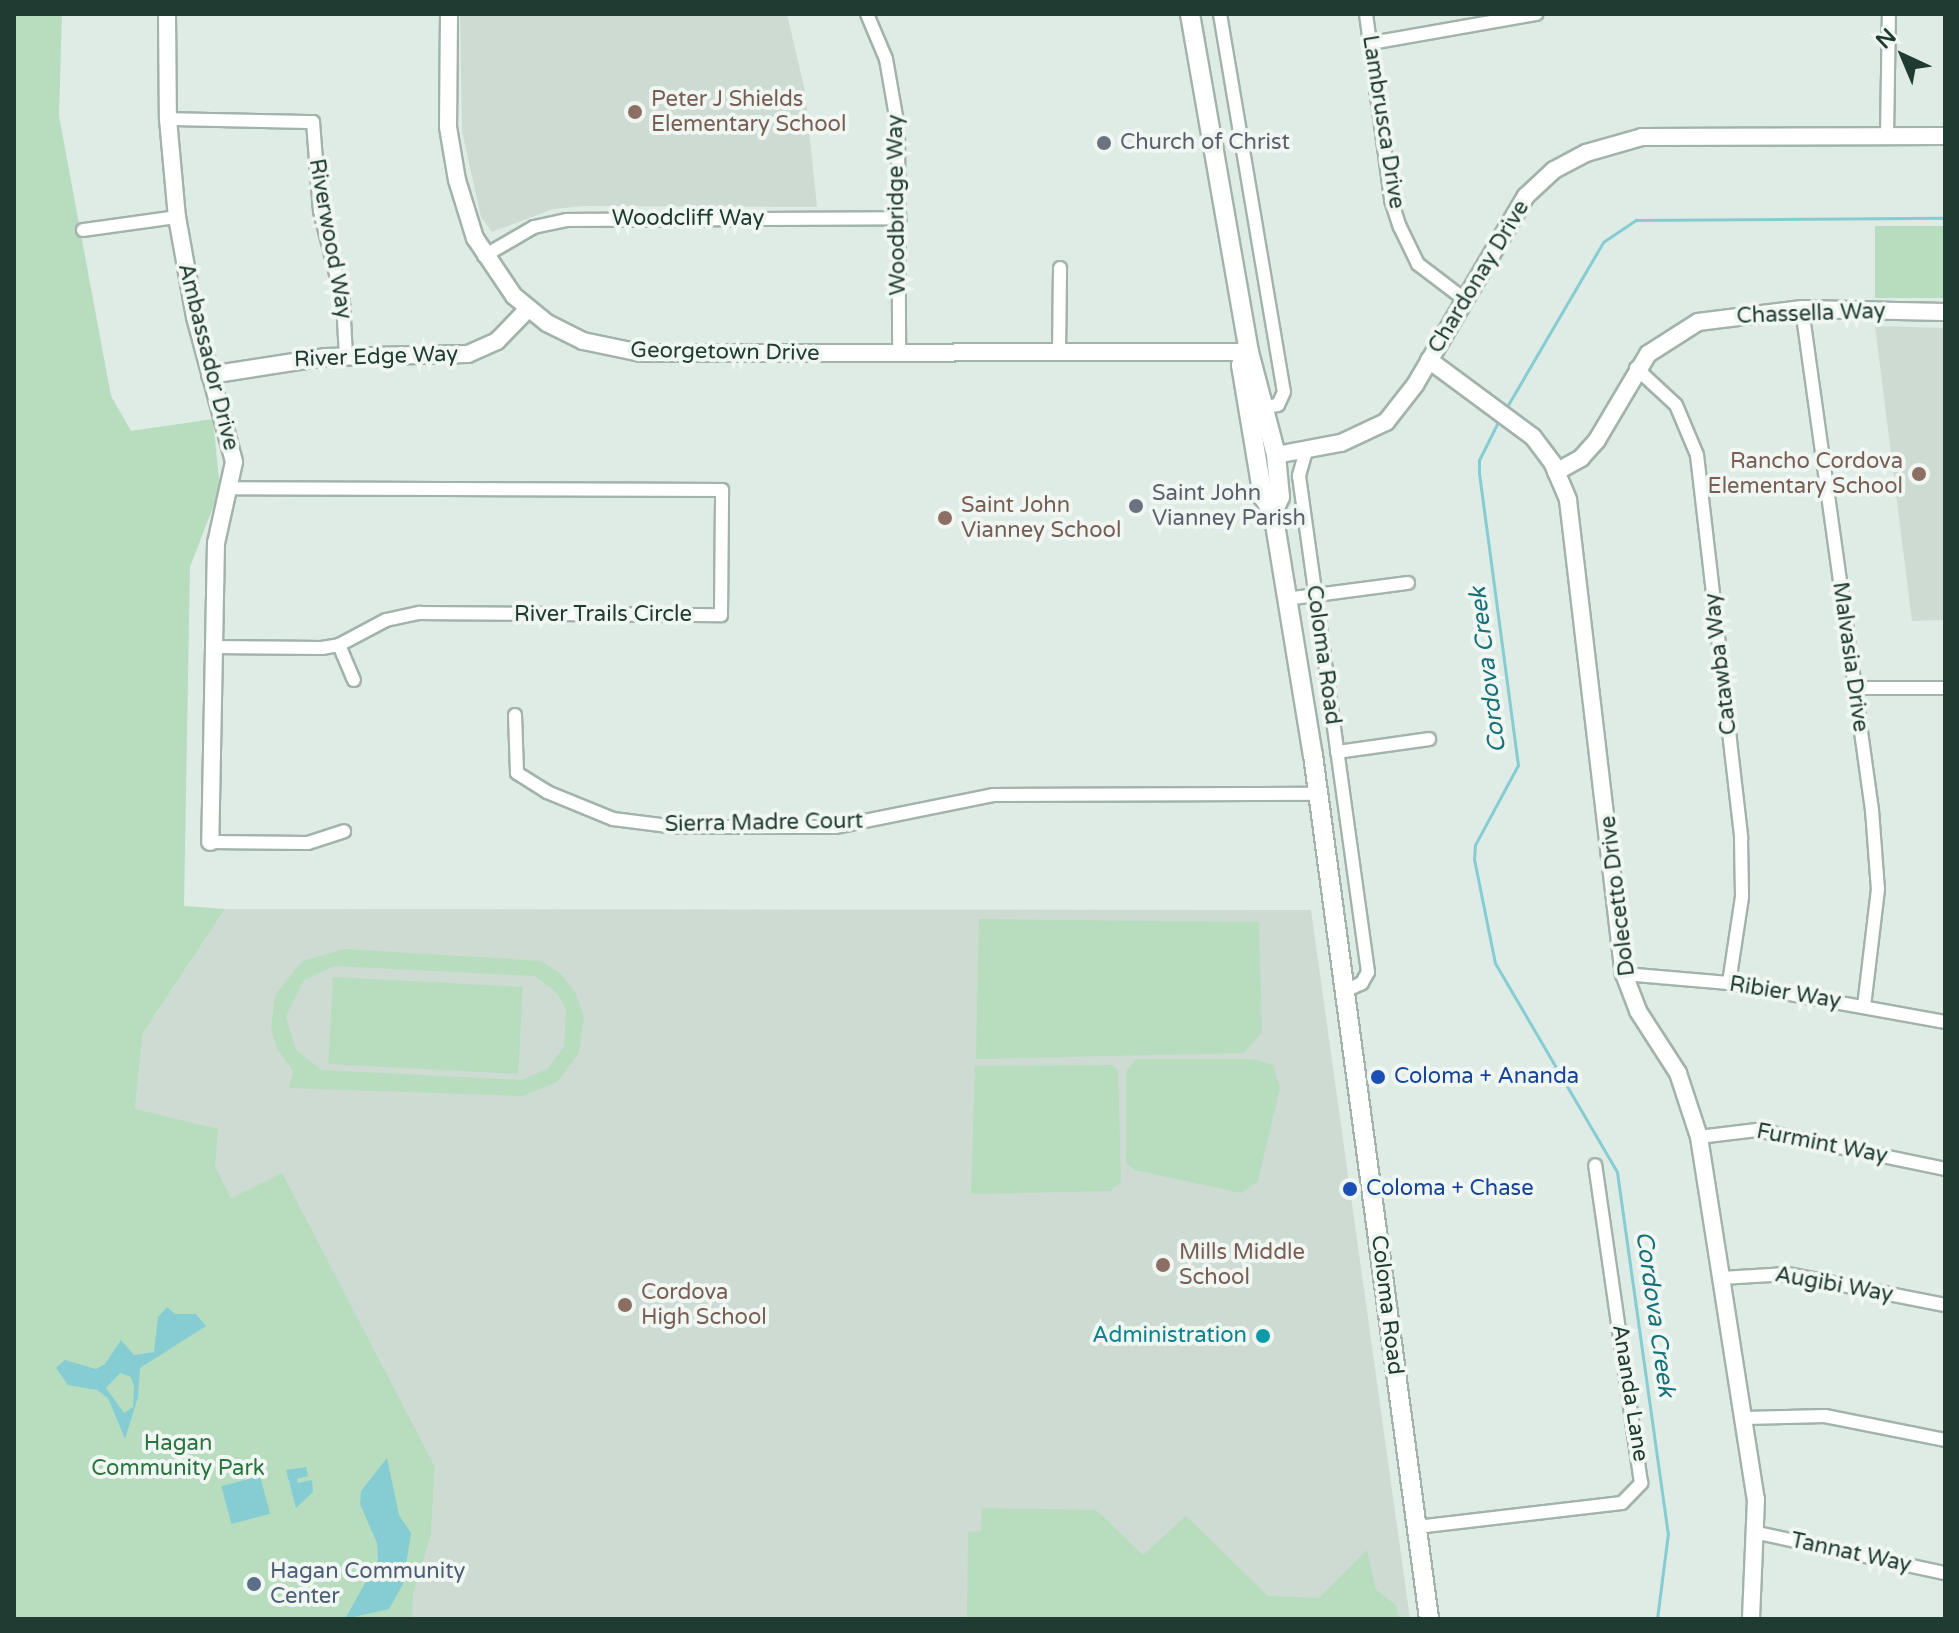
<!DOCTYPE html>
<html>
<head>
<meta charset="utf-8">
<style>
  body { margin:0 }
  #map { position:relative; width:1959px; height:1633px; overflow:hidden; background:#dfebe5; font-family:"Varela Round",sans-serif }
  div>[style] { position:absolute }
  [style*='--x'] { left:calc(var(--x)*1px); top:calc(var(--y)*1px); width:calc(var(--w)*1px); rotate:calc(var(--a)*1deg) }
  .built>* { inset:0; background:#cddbd3 }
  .green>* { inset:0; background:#b7ddbe; transform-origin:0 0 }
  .water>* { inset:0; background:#85cdd2; transform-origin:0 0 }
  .stream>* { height:3px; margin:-1.5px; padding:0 1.5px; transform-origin:1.5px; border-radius:1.5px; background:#85cdd2 }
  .roads { filter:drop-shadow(2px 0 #a2b3ac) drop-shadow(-2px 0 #a2b3ac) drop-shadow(0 2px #a2b3ac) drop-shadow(0 -2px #a2b3ac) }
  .minor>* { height:12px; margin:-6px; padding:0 6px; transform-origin:6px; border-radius:6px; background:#fff }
  .tertiary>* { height:16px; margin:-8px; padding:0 8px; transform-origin:8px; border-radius:8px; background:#fff }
  .secondary>* { height:18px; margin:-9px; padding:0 9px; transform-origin:9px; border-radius:9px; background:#fff }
  .dots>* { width:22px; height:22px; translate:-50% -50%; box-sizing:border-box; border:4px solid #f0f7f3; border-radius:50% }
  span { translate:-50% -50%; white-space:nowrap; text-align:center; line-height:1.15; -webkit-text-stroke:8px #f0f7f3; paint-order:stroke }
  .education-label { font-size:22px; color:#785e54 }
  .left { translate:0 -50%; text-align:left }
  .right { translate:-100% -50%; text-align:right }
  .street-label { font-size:22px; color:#203b32 }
  .worship-label { font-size:22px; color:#5b616d }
  .transit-label { font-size:22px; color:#164399 }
  .culture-label { font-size:22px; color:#0d838f }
  .park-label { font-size:22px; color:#29733f }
  .service-label { font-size:22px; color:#4e5e75 }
  .water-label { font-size:24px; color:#187179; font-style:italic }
  .frame { position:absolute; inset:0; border:16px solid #203b32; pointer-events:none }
  .north { position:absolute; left:1863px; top:16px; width:80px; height:80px; -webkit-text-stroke:6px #f0f7f3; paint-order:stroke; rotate:316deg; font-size:22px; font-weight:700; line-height:32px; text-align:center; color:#203b32 }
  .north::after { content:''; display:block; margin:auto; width:28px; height:36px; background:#203b32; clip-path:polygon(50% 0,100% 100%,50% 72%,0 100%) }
</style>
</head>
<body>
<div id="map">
  <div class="built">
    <div style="clip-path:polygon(460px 14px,787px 14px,805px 91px,817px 207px,584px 206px,553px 209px,492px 232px,481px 217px,462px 131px)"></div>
    <div style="clip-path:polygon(1875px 326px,1945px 328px,1945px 620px,1912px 621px)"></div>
    <div style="clip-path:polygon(225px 909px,1311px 910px,1410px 1619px,412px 1619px,412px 1593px,431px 1535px,435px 1467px,403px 1412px,351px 1437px,215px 1166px,135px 1109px,143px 1033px)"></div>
  </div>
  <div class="green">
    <div style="clip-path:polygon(14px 14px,62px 14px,59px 116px,111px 396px,131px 431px,213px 419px,220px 489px,190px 567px,184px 906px,225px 909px,143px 1033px,135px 1109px,218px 1129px,215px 1166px,231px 1198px,282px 1173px,435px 1467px,431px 1535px,413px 1593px,412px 1619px,14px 1619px)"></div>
    <div style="left:1945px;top:226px;width:72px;height:70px;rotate:90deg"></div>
    <div style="clip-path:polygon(979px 919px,1259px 922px,1262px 1032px,1244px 1053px,976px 1059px)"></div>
    <div style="clip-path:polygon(evenodd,344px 949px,541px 961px,561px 974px,576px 994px,584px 1017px,579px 1053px,557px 1082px,523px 1096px,289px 1088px,293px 1071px,277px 1049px,271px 1028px,275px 995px,302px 961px,344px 949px,334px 966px,535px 976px,557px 993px,566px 1010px,564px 1047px,547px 1069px,521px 1080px,322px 1070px,296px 1050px,286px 1017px,304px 980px,334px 966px)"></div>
    <div style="left:333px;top:977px;width:190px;height:87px;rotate:3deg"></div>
    <div style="clip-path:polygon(1136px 1059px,1254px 1059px,1273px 1065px,1280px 1088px,1258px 1181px,1241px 1193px,1135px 1170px,1126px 1163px,1126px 1072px)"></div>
    <div style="clip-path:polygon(1112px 1065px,1118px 1070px,1121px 1182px,1110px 1191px,971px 1194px,975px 1066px)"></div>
    <div style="clip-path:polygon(982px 1508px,1096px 1510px,1143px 1555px,1186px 1516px,1268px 1596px,1319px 1598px,1367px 1550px,1376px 1590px,1396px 1605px,1399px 1619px,967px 1619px,968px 1532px,981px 1531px)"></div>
  </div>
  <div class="water">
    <div style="clip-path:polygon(evenodd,167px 1307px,175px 1314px,196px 1314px,206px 1326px,140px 1368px,138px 1397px,125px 1439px,108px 1398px,97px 1390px,68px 1385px,56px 1368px,65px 1360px,96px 1369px,105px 1364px,121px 1340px,134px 1355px,154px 1352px,158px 1317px,167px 1307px,120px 1373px,131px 1377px,134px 1387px,133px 1407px,124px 1413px,106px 1388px,120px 1373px)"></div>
    <div style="clip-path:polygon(387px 1458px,399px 1515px,411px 1533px,403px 1584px,389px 1609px,345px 1619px,378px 1560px,377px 1543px,360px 1504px,361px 1491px)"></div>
    <div style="clip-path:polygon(306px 1467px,308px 1476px,297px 1479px,298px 1483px,312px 1480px,313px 1492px,296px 1508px,286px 1470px)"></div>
    <div style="left:260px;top:1476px;width:39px;height:40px;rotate:75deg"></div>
  </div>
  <div class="stream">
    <div style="--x:1505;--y:410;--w:194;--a:-59.7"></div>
    <div style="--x:1603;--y:242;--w:40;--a:-34"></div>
    <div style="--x:1636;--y:220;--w:309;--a:-0.4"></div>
    <div style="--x:1499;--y:420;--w:45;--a:116.6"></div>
    <div style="--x:1479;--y:460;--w:13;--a:90"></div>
    <div style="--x:1479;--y:473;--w:295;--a:82.4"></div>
    <div style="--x:1518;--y:765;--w:91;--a:118.3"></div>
    <div style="--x:1475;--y:845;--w:14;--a:94"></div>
    <div style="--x:1474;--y:859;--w:106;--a:78.6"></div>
    <div style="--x:1495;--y:963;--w:242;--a:59.7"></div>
    <div style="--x:1617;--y:1172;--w:365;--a:82"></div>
    <div style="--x:1668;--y:1533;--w:87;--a:97.3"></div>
  </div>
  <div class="roads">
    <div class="minor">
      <div style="--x:867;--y:14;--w:49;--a:67.1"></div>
      <div style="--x:886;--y:59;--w:70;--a:80.1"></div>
      <div style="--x:898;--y:128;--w:225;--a:89.7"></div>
      <div style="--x:1220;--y:14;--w:383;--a:80.4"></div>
      <div style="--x:1284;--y:392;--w:14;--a:115"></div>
      <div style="--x:1278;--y:405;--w:14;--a:172"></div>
      <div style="--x:1366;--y:14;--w:188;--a:82.3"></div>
      <div style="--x:1391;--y:200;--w:28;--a:72"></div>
      <div style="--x:1400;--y:227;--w:41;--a:64.1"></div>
      <div style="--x:1418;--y:264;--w:58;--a:37.3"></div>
      <div style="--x:1371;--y:43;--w:168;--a:-10"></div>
      <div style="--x:168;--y:119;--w:145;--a:1.2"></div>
      <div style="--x:313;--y:122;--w:89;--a:85.5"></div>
      <div style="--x:320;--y:211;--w:93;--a:75.7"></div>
      <div style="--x:343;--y:301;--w:56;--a:86.9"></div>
      <div style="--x:1887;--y:136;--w:122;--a:-89.1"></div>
      <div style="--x:83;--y:230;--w:95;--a:-7.9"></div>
      <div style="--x:484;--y:256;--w:58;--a:-30.1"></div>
      <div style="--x:534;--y:227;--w:34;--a:-12"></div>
      <div style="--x:567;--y:220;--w:333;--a:-0.3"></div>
      <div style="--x:1802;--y:309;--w:506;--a:82.05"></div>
      <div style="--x:1872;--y:810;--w:79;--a:85.7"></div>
      <div style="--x:1878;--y:889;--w:118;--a:96.8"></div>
      <div style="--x:1059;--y:353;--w:85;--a:-89.3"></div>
      <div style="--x:1636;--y:368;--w:54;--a:42.8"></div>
      <div style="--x:1676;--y:405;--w:54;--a:67.2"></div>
      <div style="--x:1697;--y:455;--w:386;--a:83.4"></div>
      <div style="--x:1741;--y:838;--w:59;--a:89"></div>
      <div style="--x:1742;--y:897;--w:87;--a:98.6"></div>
      <div style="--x:1306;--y:451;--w:26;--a:106"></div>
      <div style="--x:1299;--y:476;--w:501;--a:82.08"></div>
      <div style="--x:1368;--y:972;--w:13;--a:119"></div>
      <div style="--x:1362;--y:983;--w:19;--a:155"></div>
      <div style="--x:1286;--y:599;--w:123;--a:-7.5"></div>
      <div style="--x:339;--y:645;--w:38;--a:67"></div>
      <div style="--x:212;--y:647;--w:110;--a:0.5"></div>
      <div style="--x:322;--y:648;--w:17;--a:-10"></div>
      <div style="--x:339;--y:645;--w:53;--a:-28"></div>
      <div style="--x:386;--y:620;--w:35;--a:-12"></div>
      <div style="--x:420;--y:613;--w:301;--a:0.4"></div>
      <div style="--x:721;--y:615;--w:125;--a:-89.5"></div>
      <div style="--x:722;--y:490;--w:490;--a:-179.8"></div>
      <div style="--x:1854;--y:688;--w:91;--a:0"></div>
      <div style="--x:515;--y:715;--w:58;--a:88"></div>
      <div style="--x:517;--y:773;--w:36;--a:32"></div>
      <div style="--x:547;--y:792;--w:71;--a:22.2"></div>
      <div style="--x:613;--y:819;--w:64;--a:7.2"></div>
      <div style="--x:676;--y:827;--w:159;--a:0"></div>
      <div style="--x:835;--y:827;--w:161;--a:-11.4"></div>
      <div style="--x:993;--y:795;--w:325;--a:-0.2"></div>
      <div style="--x:1337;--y:752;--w:93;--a:-8"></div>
      <div style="--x:210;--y:842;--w:98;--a:0.6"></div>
      <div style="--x:308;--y:843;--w:38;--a:-18"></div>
      <div style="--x:1624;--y:974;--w:105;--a:4.9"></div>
      <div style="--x:1729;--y:983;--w:219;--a:10.2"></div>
      <div style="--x:1699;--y:1137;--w:58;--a:-6.9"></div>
      <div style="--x:1757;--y:1130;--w:192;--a:11.7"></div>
      <div style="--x:1722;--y:1278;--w:65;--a:-3.5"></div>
      <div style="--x:1787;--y:1274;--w:161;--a:11.1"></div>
      <div style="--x:1745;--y:1418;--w:80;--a:-1.4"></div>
      <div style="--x:1825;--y:1416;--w:122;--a:11.3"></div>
      <div style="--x:1417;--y:1527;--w:206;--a:-6.7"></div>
      <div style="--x:1622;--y:1503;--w:28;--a:-46"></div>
      <div style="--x:1641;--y:1483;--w:321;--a:-98.2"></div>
      <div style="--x:1758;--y:1533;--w:191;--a:12.1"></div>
    </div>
    <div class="tertiary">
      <div style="--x:167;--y:14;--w:105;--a:89.5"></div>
      <div style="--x:168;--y:119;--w:98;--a:84.8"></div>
      <div style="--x:177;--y:217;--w:102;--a:79.8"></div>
      <div style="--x:195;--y:317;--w:150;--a:74.9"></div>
      <div style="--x:234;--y:462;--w:83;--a:102.5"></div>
      <div style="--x:216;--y:543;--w:299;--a:91.1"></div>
      <div style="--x:449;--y:14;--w:113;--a:90.5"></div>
      <div style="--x:448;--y:127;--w:54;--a:80.4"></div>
      <div style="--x:457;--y:180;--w:61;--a:72.8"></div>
      <div style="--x:475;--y:238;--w:70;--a:56.1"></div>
      <div style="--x:514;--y:296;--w:43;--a:39.3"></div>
      <div style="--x:547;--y:323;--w:40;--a:26.6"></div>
      <div style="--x:583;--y:341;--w:59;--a:11.7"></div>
      <div style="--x:641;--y:353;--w:608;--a:-0.09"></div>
      <div style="--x:1429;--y:360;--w:129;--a:36.5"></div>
      <div style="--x:1533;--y:437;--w:34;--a:53"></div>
      <div style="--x:1553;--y:464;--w:39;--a:67"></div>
      <div style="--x:1568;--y:500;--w:477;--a:83.3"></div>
      <div style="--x:1624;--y:974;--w:40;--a:69"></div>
      <div style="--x:1638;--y:1011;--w:74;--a:57.2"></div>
      <div style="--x:1678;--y:1073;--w:67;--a:71.8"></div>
      <div style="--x:1699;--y:1137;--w:366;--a:81.1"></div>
      <div style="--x:1756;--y:1499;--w:120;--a:92.4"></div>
      <div style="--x:210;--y:375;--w:116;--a:-8.9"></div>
      <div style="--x:325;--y:357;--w:143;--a:-1.2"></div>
      <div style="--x:468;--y:354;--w:32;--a:-24"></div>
      <div style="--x:497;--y:341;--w:45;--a:-45.9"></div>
      <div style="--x:1276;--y:455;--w:66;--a:-10.5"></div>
      <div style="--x:1341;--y:443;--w:50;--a:-25"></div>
      <div style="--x:1386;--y:422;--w:47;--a:-51.9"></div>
      <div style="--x:1415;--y:385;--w:219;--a:-59.6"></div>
      <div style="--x:1526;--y:196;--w:38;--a:-43"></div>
      <div style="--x:1554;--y:170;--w:36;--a:-28"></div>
      <div style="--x:1586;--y:153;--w:58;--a:-15.9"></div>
      <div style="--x:1642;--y:137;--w:303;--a:-0.2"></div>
      <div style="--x:1556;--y:472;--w:29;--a:-29"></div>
      <div style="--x:1581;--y:458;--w:24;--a:-48"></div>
      <div style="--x:1597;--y:440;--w:100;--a:-59.3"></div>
      <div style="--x:1648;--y:354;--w:59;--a:-32.6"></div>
      <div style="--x:1698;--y:322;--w:105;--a:-7.1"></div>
      <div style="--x:1802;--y:309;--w:143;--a:1.2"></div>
    </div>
    <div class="secondary">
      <div style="--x:1190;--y:14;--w:343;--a:80.1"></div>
      <div style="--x:1249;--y:352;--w:106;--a:75.3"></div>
      <div style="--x:1276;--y:455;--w:42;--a:84.6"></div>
      <div style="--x:1280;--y:497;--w:17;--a:115"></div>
      <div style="--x:1249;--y:352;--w:15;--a:122"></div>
      <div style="--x:1241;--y:365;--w:134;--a:80.5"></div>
      <div style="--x:1263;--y:497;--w:18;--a:56"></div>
      <div style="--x:1273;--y:512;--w:246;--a:80.7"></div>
      <div style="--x:1313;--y:755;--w:872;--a:82.35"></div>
    </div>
  </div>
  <div class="dots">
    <div style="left:635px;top:112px;background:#8d6e63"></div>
    <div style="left:1104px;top:143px;background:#6b7280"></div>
    <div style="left:1919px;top:474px;background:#8d6e63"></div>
    <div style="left:1136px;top:506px;background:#6b7280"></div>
    <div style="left:945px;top:518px;background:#8d6e63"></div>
    <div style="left:1378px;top:1077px;background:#1a4fb4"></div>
    <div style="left:1350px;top:1189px;background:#1a4fb4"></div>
    <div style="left:1163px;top:1265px;background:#8d6e63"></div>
    <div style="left:625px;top:1305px;background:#8d6e63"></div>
    <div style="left:1263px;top:1336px;background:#0f9aa8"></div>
    <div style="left:254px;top:1584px;background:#5c6f8a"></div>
  </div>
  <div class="education-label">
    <span class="left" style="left:651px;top:112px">Peter J Shields<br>Elementary School</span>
    <span class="right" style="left:1903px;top:474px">Rancho Cordova<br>Elementary School</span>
    <span class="left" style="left:961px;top:518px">Saint John<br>Vianney School</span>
    <span class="left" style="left:1179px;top:1265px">Mills Middle<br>School</span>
    <span class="left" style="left:641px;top:1305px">Cordova<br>High School</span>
  </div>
  <div class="street-label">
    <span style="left:1383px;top:122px;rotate:81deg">Lambrusca Drive</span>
    <span style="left:897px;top:205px;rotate:-91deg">Woodbridge Way</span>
    <span style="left:688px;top:219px">Woodcliff Way</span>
    <span style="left:330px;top:239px;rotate:80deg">Riverwood Way</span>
    <span style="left:1479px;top:277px;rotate:-59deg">Chardonay Drive</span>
    <span style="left:1811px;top:314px;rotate:-2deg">Chassella Way</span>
    <span style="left:725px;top:352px;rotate:1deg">Georgetown Drive</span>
    <span style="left:208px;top:357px;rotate:76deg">Ambassador Drive</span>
    <span style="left:376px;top:357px;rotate:-2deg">River Edge Way</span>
    <span style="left:603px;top:615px">River Trails Circle</span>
    <span style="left:1323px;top:655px;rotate:82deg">Coloma Road</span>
    <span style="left:1850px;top:657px;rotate:82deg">Malvasia Drive</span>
    <span style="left:1721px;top:664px;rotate:-97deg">Catawba Way</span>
    <span style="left:764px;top:823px;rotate:-1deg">Sierra Madre Court</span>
    <span style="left:1618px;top:896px;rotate:-97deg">Dolecetto Drive</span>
    <span style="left:1785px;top:993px;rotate:9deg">Ribier Way</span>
    <span style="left:1822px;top:1144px;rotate:11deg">Furmint Way</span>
    <span style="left:1834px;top:1285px;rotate:10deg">Augibi Way</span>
    <span style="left:1387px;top:1305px;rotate:83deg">Coloma Road</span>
    <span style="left:1630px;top:1393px;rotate:81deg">Ananda Lane</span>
    <span style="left:1851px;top:1553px;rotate:12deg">Tannat Way</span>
  </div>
  <div class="worship-label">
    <span class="left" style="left:1120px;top:143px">Church of Christ</span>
    <span class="left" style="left:1152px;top:506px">Saint John<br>Vianney Parish</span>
  </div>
  <div class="transit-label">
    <span class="left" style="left:1394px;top:1077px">Coloma + Ananda</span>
    <span class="left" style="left:1366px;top:1189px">Coloma + Chase</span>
  </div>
  <div class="culture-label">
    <span class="right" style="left:1247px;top:1336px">Administration</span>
  </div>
  <div class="park-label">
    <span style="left:178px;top:1456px">Hagan<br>Community Park</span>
  </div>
  <div class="service-label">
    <span class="left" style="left:270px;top:1584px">Hagan Community<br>Center</span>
  </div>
  <div class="water-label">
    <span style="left:1488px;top:670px;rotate:-97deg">Cordova Creek</span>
    <span style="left:1655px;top:1314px;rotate:82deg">Cordova Creek</span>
  </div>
  <div class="frame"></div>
  <div class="north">N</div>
</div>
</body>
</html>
